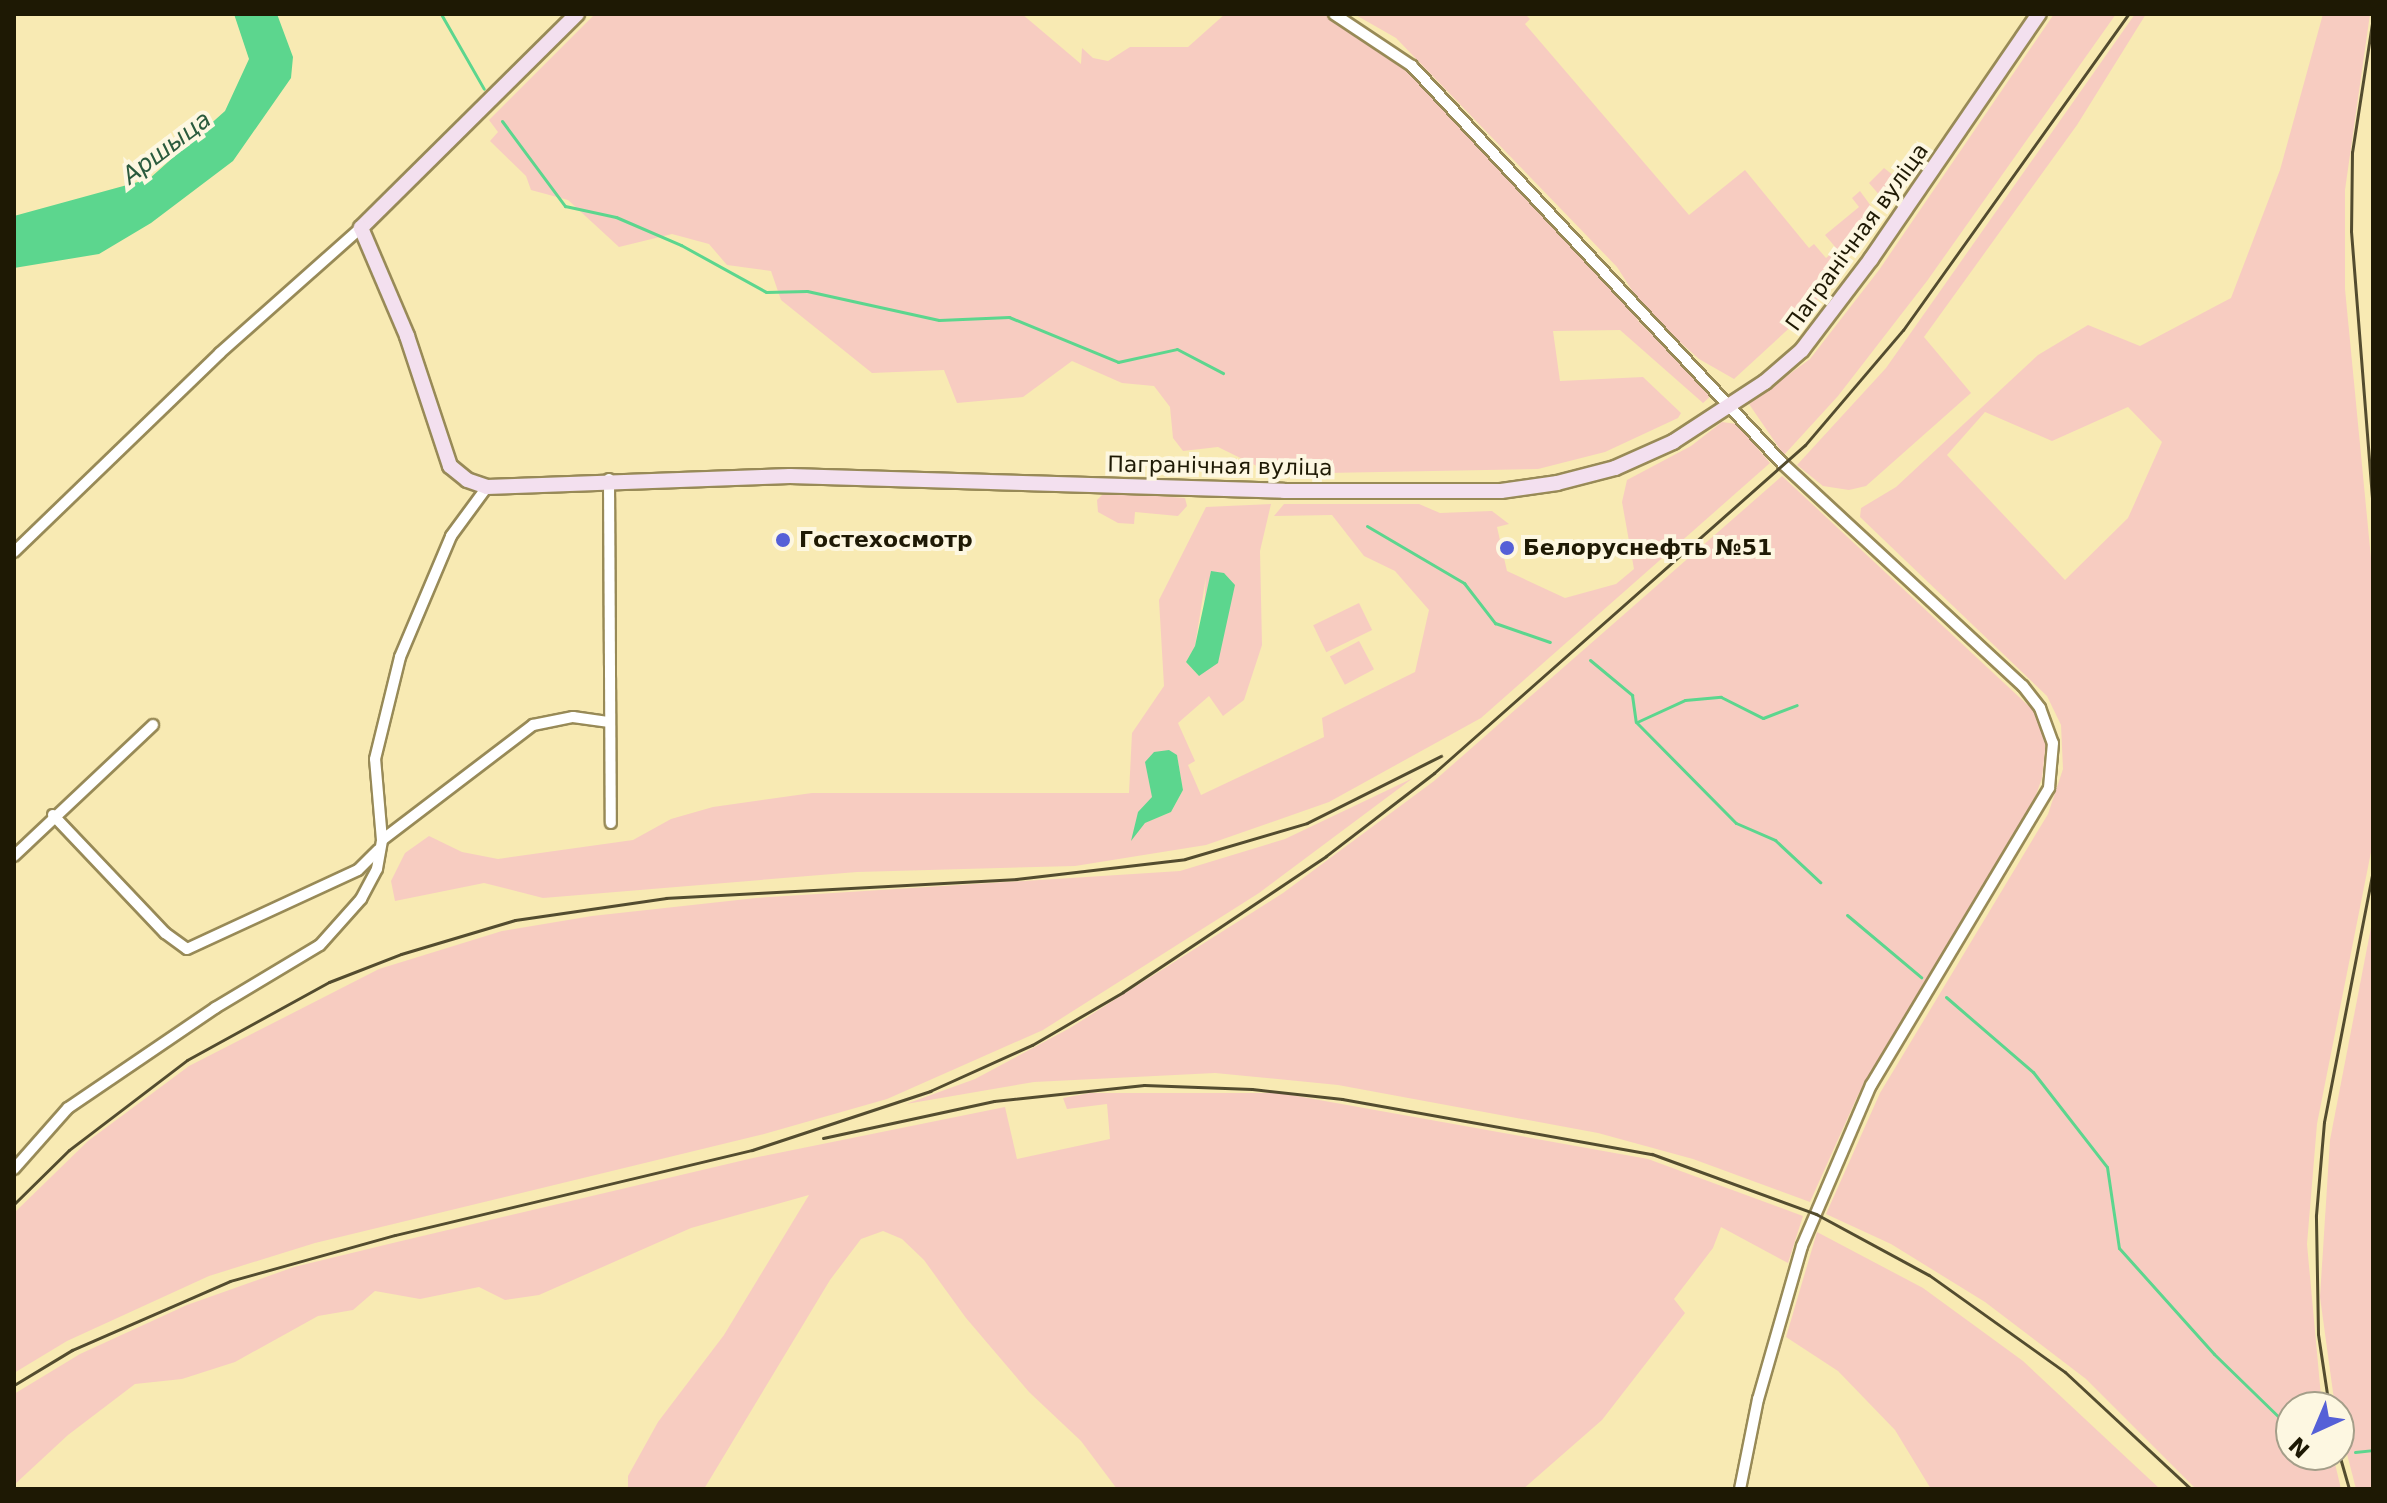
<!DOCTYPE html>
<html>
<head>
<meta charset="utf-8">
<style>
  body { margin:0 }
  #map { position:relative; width:2387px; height:1503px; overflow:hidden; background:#f8eab3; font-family:"DejaVu Sans",sans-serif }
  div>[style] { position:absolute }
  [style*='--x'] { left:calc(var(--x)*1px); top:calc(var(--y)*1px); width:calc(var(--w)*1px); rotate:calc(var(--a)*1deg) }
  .green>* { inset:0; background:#f7ccc1; transform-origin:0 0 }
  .water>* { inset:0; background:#5cd68e }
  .stream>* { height:3px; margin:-1.5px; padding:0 1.5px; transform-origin:1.5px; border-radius:1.5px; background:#5cd68e }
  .roads { filter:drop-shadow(2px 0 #988a57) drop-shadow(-2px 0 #988a57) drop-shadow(0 2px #988a57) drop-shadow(0 -2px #988a57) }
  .street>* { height:10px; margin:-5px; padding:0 5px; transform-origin:5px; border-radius:5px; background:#fff }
  .secondary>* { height:14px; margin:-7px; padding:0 7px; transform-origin:7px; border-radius:7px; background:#f3e0ef }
  .rail>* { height:3px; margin:-1.5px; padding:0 1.5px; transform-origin:1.5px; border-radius:1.5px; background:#534c2f }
  .dots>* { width:22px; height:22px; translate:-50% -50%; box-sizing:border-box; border:4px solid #fdf7e1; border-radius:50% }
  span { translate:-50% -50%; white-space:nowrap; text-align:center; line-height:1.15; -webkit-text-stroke:8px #fdf7e1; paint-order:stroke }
  .street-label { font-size:22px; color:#1e1904 }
  .poi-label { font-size:22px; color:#1e1904; font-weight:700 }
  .left { translate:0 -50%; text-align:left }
  .water-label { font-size:24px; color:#2a5a3d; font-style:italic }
  .frame { position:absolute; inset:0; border:16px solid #1e1904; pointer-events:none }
  .north { position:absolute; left:2275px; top:1391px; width:80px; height:80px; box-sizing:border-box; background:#fdf7e1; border:2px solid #a49e89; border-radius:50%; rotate:224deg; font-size:22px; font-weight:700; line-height:32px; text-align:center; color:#1e1904 }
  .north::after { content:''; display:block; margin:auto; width:28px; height:36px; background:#5560d7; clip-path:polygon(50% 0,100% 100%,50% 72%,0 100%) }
</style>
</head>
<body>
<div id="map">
  <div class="green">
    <div style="clip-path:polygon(595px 14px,1022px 14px,1081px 64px,1082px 48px,1093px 58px,1108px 61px,1130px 47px,1188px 47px,1225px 14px,1337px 14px,1390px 47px,1602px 272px,1640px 323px,1713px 394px,1703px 403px,1620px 330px,1553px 331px,1560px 381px,1643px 377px,1681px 413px,1678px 418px,1605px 452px,1538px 469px,1273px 474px,1218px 447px,1183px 451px,1173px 438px,1170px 407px,1154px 386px,1122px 383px,1072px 361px,1023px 397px,957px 403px,944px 370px,872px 373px,781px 300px,771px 271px,727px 265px,709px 244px,672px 234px,619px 247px,568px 200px,531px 190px,526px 176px,490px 141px,498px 132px,489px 120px)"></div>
    <div style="clip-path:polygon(1354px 14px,1525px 14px,1530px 19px,1525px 24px,1689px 215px,1745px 170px,1809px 248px,1814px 244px,1826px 258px,1837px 249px,1825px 235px,1859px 207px,1852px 198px,1860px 191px,1879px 217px,1810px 309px,1734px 379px,1699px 359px,1646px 312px,1617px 267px,1396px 38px)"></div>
    <div style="clip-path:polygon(2054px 14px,2116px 14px,1927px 281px,1838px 396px,1784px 455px,1749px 404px,1810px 359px,1879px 270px)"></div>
    <div style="clip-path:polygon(2135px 14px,2146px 14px,2077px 125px,1924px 337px,1971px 393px,1866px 486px,1849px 490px,1823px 486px,1797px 465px,1886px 368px)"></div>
    <div style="clip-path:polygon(evenodd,2323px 14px,2370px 14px,2345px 190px,2345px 289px,2373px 579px,2373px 842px,2317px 1124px,2307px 1244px,2322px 1407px,2291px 1407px,2291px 1455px,2333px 1455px,2341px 1489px,2196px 1489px,2086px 1379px,1985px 1302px,1891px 1244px,1826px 1214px,1880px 1093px,2048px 814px,2063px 769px,2061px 725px,2047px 696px,1860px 517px,1861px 508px,1896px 487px,2038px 355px,2088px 325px,2140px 346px,2231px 298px,2280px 170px,2323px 14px,2128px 407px,2162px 442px,2128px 518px,2065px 580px,1947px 455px,1985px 412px,2052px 441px,2128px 407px)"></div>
    <div style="clip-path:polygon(1884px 168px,1903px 183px,1887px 204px,1869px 183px)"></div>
    <div style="clip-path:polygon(evenodd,1722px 422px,1737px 424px,1770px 463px,1481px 718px,1329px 802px,1206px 845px,1075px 866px,857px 872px,543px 898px,484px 883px,395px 901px,391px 881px,405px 853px,429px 836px,462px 852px,498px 859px,633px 840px,671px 819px,713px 807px,812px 793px,1129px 793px,1132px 733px,1164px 686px,1159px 600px,1206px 507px,1271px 504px,1260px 551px,1262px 645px,1244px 700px,1223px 716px,1209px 696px,1178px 723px,1195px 761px,1188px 765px,1201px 795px,1324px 737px,1322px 718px,1415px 672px,1429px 610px,1395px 571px,1364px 556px,1332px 515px,1274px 516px,1284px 504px,1419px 504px,1440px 513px,1492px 511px,1509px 524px,1497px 527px,1507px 571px,1565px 598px,1616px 584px,1634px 569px,1622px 502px,1627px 480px,1691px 446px,1722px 422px,1206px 577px,1199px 676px,1186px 662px,1195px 646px,1206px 577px,1722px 422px,1177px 756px,1183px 790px,1171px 812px,1144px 823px,1152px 797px,1177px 756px)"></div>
    <div style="clip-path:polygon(1782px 476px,2033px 710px,2046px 742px,2042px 778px,2031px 809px,1858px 1095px,1810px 1202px,1693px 1159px,1598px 1133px,1338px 1085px,1215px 1073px,1034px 1082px,906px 1104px,975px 1079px,1070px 1028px,1283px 893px,1434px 781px)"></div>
    <div style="clip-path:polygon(1105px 492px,1185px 498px,1187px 506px,1178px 516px,1135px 512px,1134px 524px,1118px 523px,1098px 512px,1097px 500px)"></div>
    <div style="left:1359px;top:603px;width:30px;height:51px;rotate:64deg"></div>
    <div style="left:1359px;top:641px;width:32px;height:33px;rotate:62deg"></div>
    <div style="clip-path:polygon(1413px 778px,1259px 893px,1043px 1030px,887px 1099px,764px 1134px,315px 1243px,209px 1276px,67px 1341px,14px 1373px,14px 1213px,88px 1141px,189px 1066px,379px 969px,502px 931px,592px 916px,756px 898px,1180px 871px,1285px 839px)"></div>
    <div style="clip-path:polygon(2373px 917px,2373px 1489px,2356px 1489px,2335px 1407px,2320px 1297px,2330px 1140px)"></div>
    <div style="clip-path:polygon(1090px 1093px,1280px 1093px,1648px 1159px,1803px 1216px,1788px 1263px,1721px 1227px,1713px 1248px,1674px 1299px,1685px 1313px,1602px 1420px,1523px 1489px,1117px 1489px,1081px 1441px,1029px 1392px,966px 1318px,924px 1260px,902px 1239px,883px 1231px,861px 1239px,830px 1280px,704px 1489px,628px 1489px,628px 1476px,658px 1422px,724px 1335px,809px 1195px,691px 1228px,539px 1295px,505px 1300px,479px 1287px,420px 1299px,375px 1291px,353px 1310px,318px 1316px,235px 1362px,182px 1379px,135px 1384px,68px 1435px,14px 1485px,14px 1394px,80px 1354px,187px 1305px,294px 1267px,397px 1242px,753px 1158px,1005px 1107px,1017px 1159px,1110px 1139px,1107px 1104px,1067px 1109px,1063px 1098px)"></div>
    <div style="clip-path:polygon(1817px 1232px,1923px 1288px,2023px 1361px,2160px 1489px,1931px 1489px,1895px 1430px,1838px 1371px,1786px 1337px)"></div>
  </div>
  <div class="water">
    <div style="clip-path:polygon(234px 14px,277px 14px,293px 57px,291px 78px,233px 161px,151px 223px,99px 254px,14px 268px,14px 216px,149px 179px,225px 111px,249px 59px)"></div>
    <div style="clip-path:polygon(1211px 571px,1224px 573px,1235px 585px,1218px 663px,1199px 676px,1186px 662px,1195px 646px)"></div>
    <div style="clip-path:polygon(1169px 750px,1177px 755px,1183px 790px,1171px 812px,1145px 823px,1131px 841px,1138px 812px,1152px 797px,1145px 762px,1154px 752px)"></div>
  </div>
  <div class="stream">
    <div style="--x:441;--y:14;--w:86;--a:60.2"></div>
    <div style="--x:502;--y:121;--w:106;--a:53.5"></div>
    <div style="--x:565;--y:206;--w:52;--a:12.2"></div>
    <div style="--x:616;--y:217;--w:71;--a:23.3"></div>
    <div style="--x:681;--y:245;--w:97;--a:28.9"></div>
    <div style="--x:766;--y:292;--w:41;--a:-1.4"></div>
    <div style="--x:807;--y:291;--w:135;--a:12.4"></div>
    <div style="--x:939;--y:320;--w:70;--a:-2.5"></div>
    <div style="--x:1009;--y:317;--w:118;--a:22.4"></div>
    <div style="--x:1118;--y:362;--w:60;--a:-12.4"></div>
    <div style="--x:1177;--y:349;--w:52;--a:27.6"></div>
    <div style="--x:1367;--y:526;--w:113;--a:30.4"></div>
    <div style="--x:1464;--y:583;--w:51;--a:52.2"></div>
    <div style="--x:1495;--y:623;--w:58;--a:19.1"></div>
    <div style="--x:1590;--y:660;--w:55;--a:39.8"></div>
    <div style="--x:1632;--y:695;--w:27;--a:82"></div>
    <div style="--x:1636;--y:722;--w:142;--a:45.3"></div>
    <div style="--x:1736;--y:823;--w:43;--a:23.6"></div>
    <div style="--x:1775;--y:840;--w:62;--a:43"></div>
    <div style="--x:1637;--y:722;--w:53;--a:-24.6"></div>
    <div style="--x:1685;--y:700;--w:36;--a:-5"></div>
    <div style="--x:1721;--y:697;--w:47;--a:26.6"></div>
    <div style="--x:1763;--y:718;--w:36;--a:-21"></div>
    <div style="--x:1847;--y:915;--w:97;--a:40"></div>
    <div style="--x:1946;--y:997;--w:115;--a:40.8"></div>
    <div style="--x:2033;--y:1072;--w:120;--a:52.1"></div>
    <div style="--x:2107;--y:1167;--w:82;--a:81.6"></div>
    <div style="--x:2119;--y:1248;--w:142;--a:48.1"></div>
    <div style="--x:2214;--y:1354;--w:107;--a:44.2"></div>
    <div style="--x:2355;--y:1452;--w:18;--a:-6"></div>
    <div style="--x:2307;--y:1455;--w:6;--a:59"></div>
    <div style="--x:2310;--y:1460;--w:18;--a:-13"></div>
  </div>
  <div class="roads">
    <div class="street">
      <div style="--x:1334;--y:14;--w:94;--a:33.7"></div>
      <div style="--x:1412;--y:66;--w:544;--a:47.01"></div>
      <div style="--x:1783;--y:464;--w:327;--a:42.8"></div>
      <div style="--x:2023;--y:686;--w:28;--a:52"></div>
      <div style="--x:2040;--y:708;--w:37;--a:70"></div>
      <div style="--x:2053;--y:743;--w:45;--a:95.1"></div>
      <div style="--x:2049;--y:788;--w:346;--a:120.9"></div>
      <div style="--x:1871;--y:1085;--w:175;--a:113.2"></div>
      <div style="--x:1802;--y:1246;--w:159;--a:106"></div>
      <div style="--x:1758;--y:1399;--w:92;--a:101.3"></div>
      <div style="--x:609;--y:479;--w:344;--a:89.7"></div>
      <div style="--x:14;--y:552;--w:286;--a:-44"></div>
      <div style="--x:220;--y:353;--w:188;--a:-41.6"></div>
      <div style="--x:53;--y:815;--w:163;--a:46.5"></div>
      <div style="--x:165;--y:933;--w:27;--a:36"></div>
      <div style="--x:187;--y:949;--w:188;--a:-24.8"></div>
      <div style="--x:358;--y:870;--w:28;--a:-45"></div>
      <div style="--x:382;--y:840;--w:190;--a:-37.3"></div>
      <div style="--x:533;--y:725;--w:41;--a:-11.3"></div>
      <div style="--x:573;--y:717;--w:35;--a:8"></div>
      <div style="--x:14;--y:856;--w:191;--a:-43.3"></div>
      <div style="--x:14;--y:1169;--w:81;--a:-48.5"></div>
      <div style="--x:68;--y:1108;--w:178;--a:-34.2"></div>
      <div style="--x:215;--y:1008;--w:122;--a:-31"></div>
      <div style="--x:320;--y:945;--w:62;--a:-48.3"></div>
      <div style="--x:361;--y:899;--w:34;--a:-62"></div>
      <div style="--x:377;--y:869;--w:29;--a:-80"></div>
      <div style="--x:382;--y:840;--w:81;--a:-94.9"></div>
      <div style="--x:375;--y:759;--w:105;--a:-76.2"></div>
      <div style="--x:400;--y:657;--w:131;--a:-67.1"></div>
      <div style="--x:451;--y:536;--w:61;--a:-53.7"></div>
    </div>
    <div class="secondary">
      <div style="--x:577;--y:14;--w:304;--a:135.3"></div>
      <div style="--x:361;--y:228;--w:117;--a:66.9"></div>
      <div style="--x:407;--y:336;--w:137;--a:71.7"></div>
      <div style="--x:450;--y:466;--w:22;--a:39"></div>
      <div style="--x:467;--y:480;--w:21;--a:19"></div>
      <div style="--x:487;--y:487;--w:303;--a:-2.1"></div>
      <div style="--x:790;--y:476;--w:494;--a:1.7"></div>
      <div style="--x:1284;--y:491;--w:217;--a:0"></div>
      <div style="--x:1501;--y:491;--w:57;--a:-8.1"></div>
      <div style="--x:1557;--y:483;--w:60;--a:-14.5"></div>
      <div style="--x:1615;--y:468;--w:64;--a:-24.1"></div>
      <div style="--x:1673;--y:442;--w:110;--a:-33.1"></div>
      <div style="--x:1765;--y:382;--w:49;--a:-40.9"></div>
      <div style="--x:1802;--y:350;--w:114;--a:-52.8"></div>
      <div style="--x:1871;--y:259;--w:297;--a:-55.6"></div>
    </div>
  </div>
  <div class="rail">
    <div style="--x:2373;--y:17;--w:137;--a:98.8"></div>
    <div style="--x:2352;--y:152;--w:79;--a:90.7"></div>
    <div style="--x:2351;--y:231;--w:279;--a:85.5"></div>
    <div style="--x:823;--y:1138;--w:175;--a:-12.2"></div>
    <div style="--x:994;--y:1101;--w:151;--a:-6.1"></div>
    <div style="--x:1144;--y:1085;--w:108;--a:2.1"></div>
    <div style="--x:1252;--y:1089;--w:91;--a:6.3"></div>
    <div style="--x:1342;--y:1099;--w:315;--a:10.1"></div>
    <div style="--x:1652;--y:1154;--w:175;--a:20.1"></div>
    <div style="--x:1816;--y:1214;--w:128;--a:28.4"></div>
    <div style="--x:1929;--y:1275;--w:167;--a:35.5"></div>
    <div style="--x:2065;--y:1372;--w:172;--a:42.9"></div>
    <div style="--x:14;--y:1204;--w:77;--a:-44.5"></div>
    <div style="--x:69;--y:1150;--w:148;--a:-37.3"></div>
    <div style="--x:187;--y:1060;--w:162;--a:-28.8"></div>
    <div style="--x:329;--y:982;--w:77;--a:-21.3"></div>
    <div style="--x:401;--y:954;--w:119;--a:-16.6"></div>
    <div style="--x:515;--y:920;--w:153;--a:-8.3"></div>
    <div style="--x:666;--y:898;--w:351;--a:-3.1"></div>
    <div style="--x:1016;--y:879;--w:170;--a:-6.7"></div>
    <div style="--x:1185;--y:859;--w:127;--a:-16.4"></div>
    <div style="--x:1307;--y:823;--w:150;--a:-26.6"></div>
    <div style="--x:14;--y:1385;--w:68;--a:-31.1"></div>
    <div style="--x:72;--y:1350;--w:172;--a:-23.6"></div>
    <div style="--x:230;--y:1281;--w:171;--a:-15.6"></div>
    <div style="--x:395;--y:1235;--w:367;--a:-13.4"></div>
    <div style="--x:752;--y:1150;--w:188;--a:-18.3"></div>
    <div style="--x:930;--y:1091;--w:112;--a:-24.3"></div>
    <div style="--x:1032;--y:1045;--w:105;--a:-30.2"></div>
    <div style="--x:1123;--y:992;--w:244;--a:-33.8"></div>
    <div style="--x:1326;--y:856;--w:136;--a:-37.5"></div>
    <div style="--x:1434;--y:773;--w:495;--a:-41.5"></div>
    <div style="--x:1805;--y:445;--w:151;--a:-49.6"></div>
    <div style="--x:1903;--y:330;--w:388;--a:-54.5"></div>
    <div style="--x:2329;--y:1407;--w:74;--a:-98.6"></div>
    <div style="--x:2318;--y:1334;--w:119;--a:-91"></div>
    <div style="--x:2316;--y:1215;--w:93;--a:-85.1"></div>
    <div style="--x:2324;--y:1122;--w:256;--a:-79"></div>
    <div style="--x:2339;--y:1454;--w:36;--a:74"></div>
  </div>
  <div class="dots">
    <div style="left:783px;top:540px;background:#5560d7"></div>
    <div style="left:1507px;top:548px;background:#5560d7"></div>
  </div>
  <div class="street-label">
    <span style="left:1857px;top:237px;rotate:-54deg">Пагранічная вуліца</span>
    <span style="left:1220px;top:466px;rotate:1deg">Пагранічная вуліца</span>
  </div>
  <div class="poi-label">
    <span class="left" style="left:799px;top:540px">Гостехосмотр</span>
    <span class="left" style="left:1523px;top:548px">Белоруснефть №51</span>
  </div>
  <div class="water-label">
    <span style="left:167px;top:148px;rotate:-37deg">Аршыца</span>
  </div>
  <div class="frame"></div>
  <div class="north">N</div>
</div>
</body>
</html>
